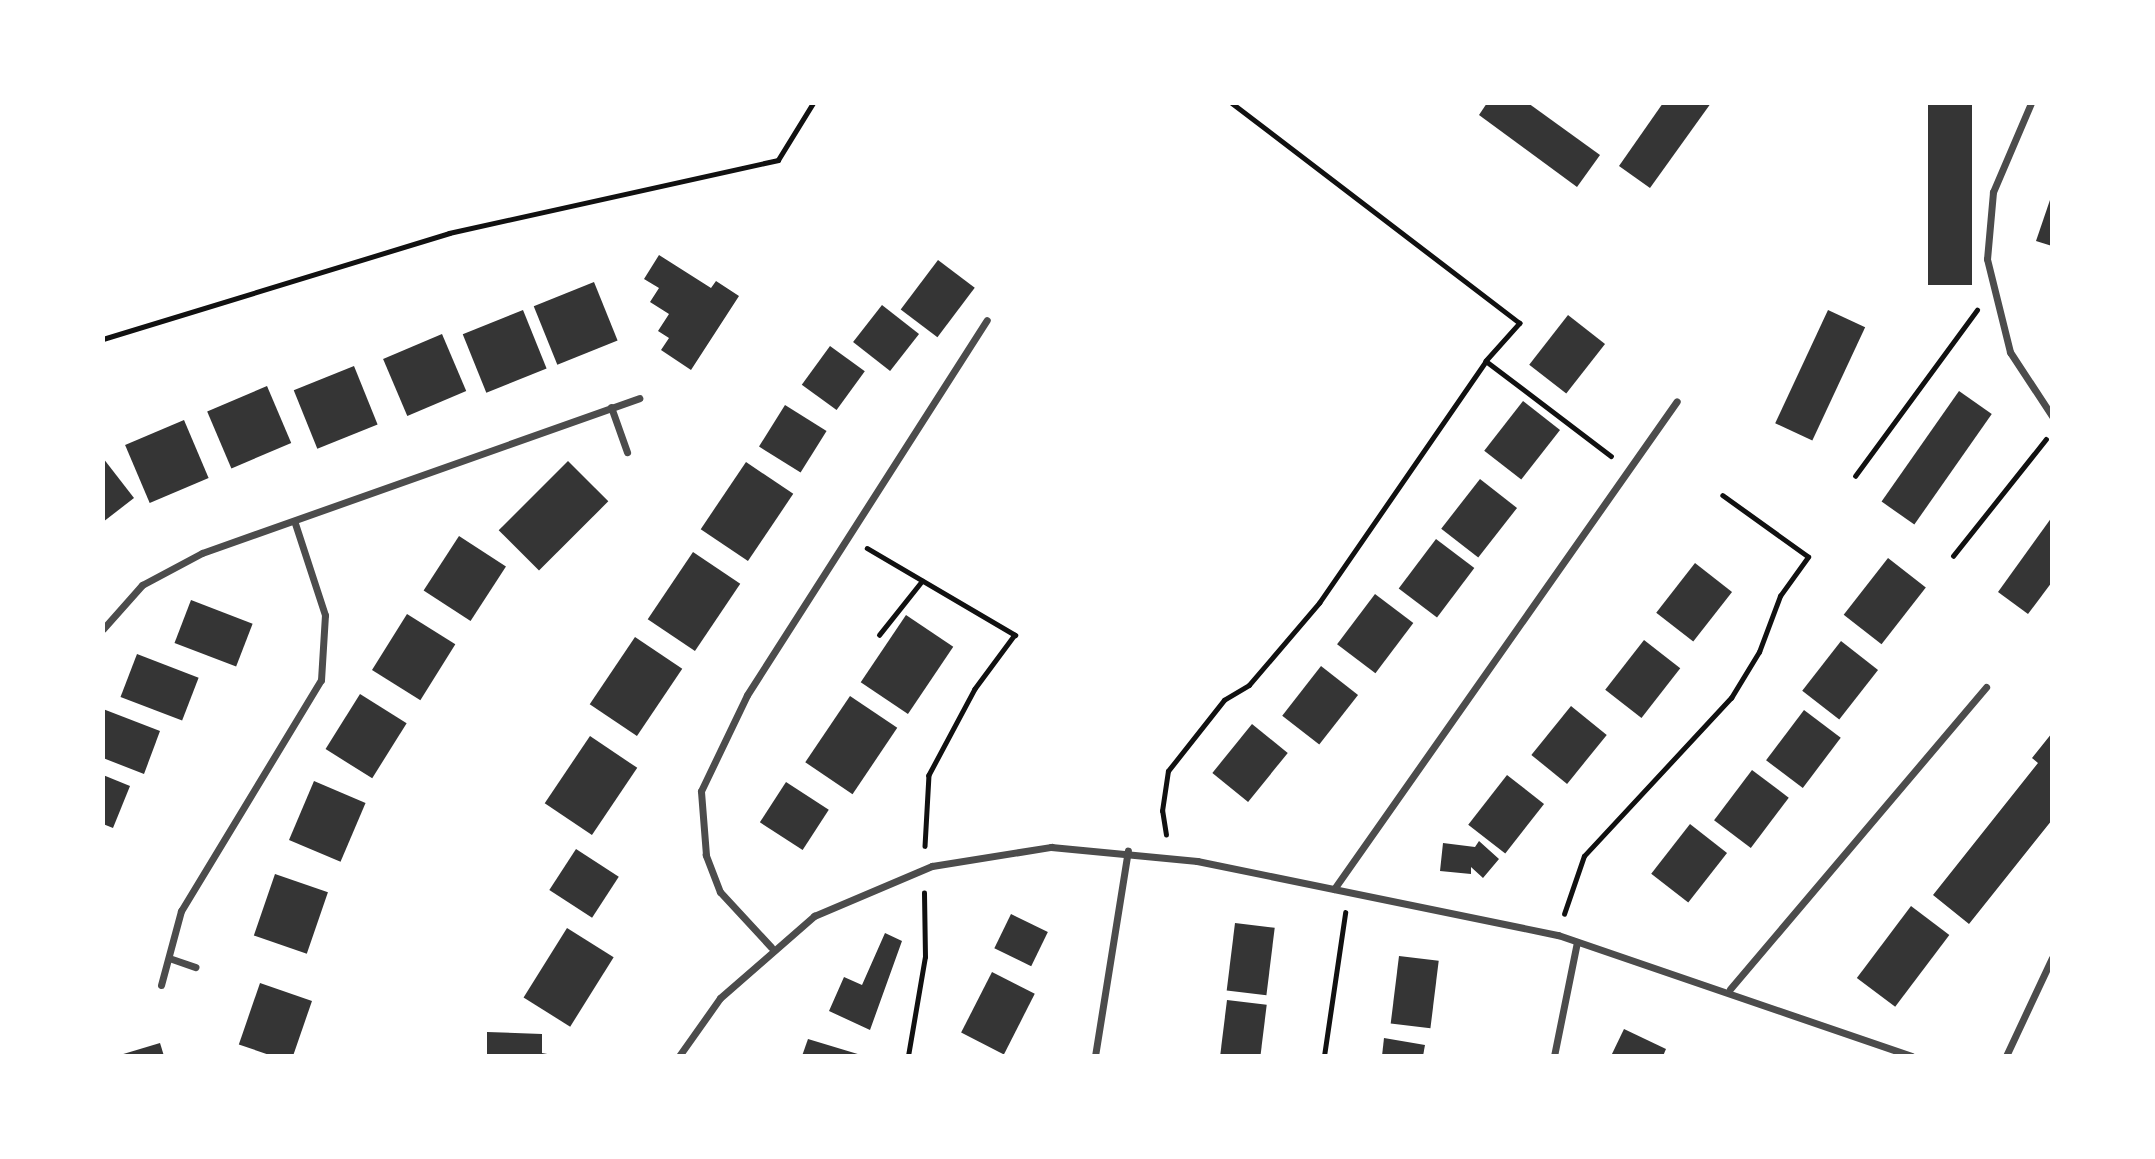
<!DOCTYPE html>
<html>
<head>
<meta charset="utf-8">
<style>
  body { margin:0 }
  #map { position:relative; width:2155px; height:1159px; overflow:hidden; background:#fff; font-family:"PT Sans",sans-serif }
  div>[style] { position:absolute }
  [style*='--x'] { left:calc(var(--x)*1px); top:calc(var(--y)*1px); width:calc(var(--w)*1px); rotate:calc(var(--a)*1deg) }
  .building>* { inset:0; background:#353535; transform-origin:0 0 }
  .path>* { height:4.5px; margin:-2.25px; padding:0 2.25px; transform-origin:2.25px; border-radius:2.25px; background:#111 }
  .minor>* { height:7px; margin:-3.5px; padding:0 3.5px; transform-origin:3.5px; border-radius:3.5px; background:#4c4c4c }
  span { translate:-50% -50%; white-space:nowrap; text-align:center; line-height:1.15; -webkit-text-stroke:5px #fff; paint-order:stroke }
  .frame { position:absolute; inset:0; border:105px solid #fff; pointer-events:none }
</style>
</head>
<body>
<div id="map">
  <div class="building">
    <div style="clip-path:polygon(1487px 103px,1528px 103px,1600px 155px,1577px 187px,1479px 115px)"></div>
    <div style="clip-path:polygon(1663px 103px,1711px 103px,1650px 188px,1619px 166px)"></div>
    <div style="left:1928px;top:103px;width:44px;height:182px"></div>
    <div style="clip-path:polygon(2051px 197px,2052px 197px,2052px 246px,2036px 241px)"></div>
    <div style="clip-path:polygon(659px 255px,711px 288px,716px 281px,739px 296px,691px 370px,661px 350px,669px 338px,658px 331px,669px 314px,650px 302px,659px 288px,644px 279px)"></div>
    <div style="left:938px;top:260px;width:46px;height:62px;rotate:37deg"></div>
    <div style="left:594px;top:282px;width:63px;height:65px;rotate:68deg"></div>
    <div style="left:882px;top:305px;width:47px;height:47px;rotate:38deg"></div>
    <div style="left:523px;top:310px;width:63px;height:65px;rotate:68deg"></div>
    <div style="left:1828px;top:310px;width:41px;height:125px;rotate:25deg"></div>
    <div style="left:1568px;top:315px;width:47px;height:63px;rotate:38deg"></div>
    <div style="left:442px;top:334px;width:62px;height:64px;rotate:67deg"></div>
    <div style="left:830px;top:346px;width:43px;height:48px;rotate:36deg"></div>
    <div style="left:354px;top:366px;width:63px;height:65px;rotate:68deg"></div>
    <div style="left:267px;top:386px;width:62px;height:65px;rotate:67deg"></div>
    <div style="left:1959px;top:391px;width:40px;height:135px;rotate:35deg"></div>
    <div style="left:1523px;top:401px;width:47px;height:63px;rotate:38deg"></div>
    <div style="left:785px;top:405px;width:49px;height:49px;rotate:32deg"></div>
    <div style="left:184px;top:420px;width:63px;height:64px;rotate:67deg"></div>
    <div style="clip-path:polygon(103px 458px,134px 498px,103px 522px)"></div>
    <div style="left:568px;top:461px;width:57px;height:98px;rotate:45deg"></div>
    <div style="left:746px;top:462px;width:57px;height:81px;rotate:34deg"></div>
    <div style="left:1480px;top:479px;width:47px;height:63px;rotate:38deg"></div>
    <div style="clip-path:polygon(2052px 517px,2052px 582px,2028px 614px,1998px 592px)"></div>
    <div style="left:459px;top:536px;width:56px;height:65px;rotate:33deg"></div>
    <div style="left:1436px;top:539px;width:48px;height:62px;rotate:37deg"></div>
    <div style="left:693px;top:552px;width:57px;height:81px;rotate:34deg"></div>
    <div style="left:1888px;top:558px;width:48px;height:72px;rotate:38deg"></div>
    <div style="left:1695px;top:563px;width:47px;height:63px;rotate:38deg"></div>
    <div style="left:1375px;top:594px;width:48px;height:63px;rotate:37deg"></div>
    <div style="left:191px;top:600px;width:66px;height:46px;rotate:21deg"></div>
    <div style="left:407px;top:614px;width:57px;height:66px;rotate:32deg"></div>
    <div style="left:906px;top:615px;width:57px;height:81px;rotate:34deg"></div>
    <div style="left:635px;top:637px;width:57px;height:81px;rotate:34deg"></div>
    <div style="left:1644px;top:640px;width:46px;height:63px;rotate:38deg"></div>
    <div style="left:1841px;top:641px;width:47px;height:63px;rotate:38deg"></div>
    <div style="left:137px;top:654px;width:66px;height:46px;rotate:21deg"></div>
    <div style="left:1321px;top:666px;width:47px;height:63px;rotate:38deg"></div>
    <div style="left:360px;top:694px;width:55px;height:65px;rotate:32deg"></div>
    <div style="left:850px;top:696px;width:57px;height:80px;rotate:34deg"></div>
    <div style="left:1571px;top:706px;width:46px;height:63px;rotate:39deg"></div>
    <div style="clip-path:polygon(103px 709px,160px 731px,144px 774px,103px 758px)"></div>
    <div style="left:1804px;top:710px;width:46px;height:63px;rotate:37deg"></div>
    <div style="left:1252px;top:724px;width:46px;height:63px;rotate:39deg"></div>
    <div style="clip-path:polygon(2052px 733px,2052px 820px,1969px 924px,1933px 895px,2038px 763px,2032px 758px)"></div>
    <div style="left:590px;top:736px;width:57px;height:81px;rotate:34deg"></div>
    <div style="left:1752px;top:770px;width:46px;height:63px;rotate:37deg"></div>
    <div style="clip-path:polygon(103px 775px,130px 786px,113px 828px,103px 824px)"></div>
    <div style="left:1507px;top:775px;width:47px;height:63px;rotate:38deg"></div>
    <div style="left:314px;top:781px;width:56px;height:64px;rotate:23deg"></div>
    <div style="left:786px;top:782px;width:51px;height:48px;rotate:33deg"></div>
    <div style="left:1690px;top:824px;width:47px;height:63px;rotate:38deg"></div>
    <div style="clip-path:polygon(1479px 841px,1499px 859px,1483px 878px,1471px 867px,1471px 874px,1440px 871px,1443px 843px,1475px 847px)"></div>
    <div style="left:576px;top:849px;width:51px;height:49px;rotate:33deg"></div>
    <div style="left:275px;top:874px;width:56px;height:65px;rotate:19deg"></div>
    <div style="left:1911px;top:906px;width:48px;height:90px;rotate:37deg"></div>
    <div style="left:1011px;top:914px;width:41px;height:38px;rotate:26deg"></div>
    <div style="left:1235px;top:923px;width:40px;height:68px;rotate:7deg"></div>
    <div style="left:567px;top:928px;width:55px;height:82px;rotate:32deg"></div>
    <div style="clip-path:polygon(885px 933px,902px 941px,870px 1030px,829px 1011px,844px 977px,862px 985px)"></div>
    <div style="left:1399px;top:956px;width:40px;height:68px;rotate:7deg"></div>
    <div style="left:992px;top:972px;width:48px;height:68px;rotate:27deg"></div>
    <div style="left:260px;top:983px;width:55px;height:65px;rotate:19deg"></div>
    <div style="left:1227px;top:1000px;width:40px;height:57px;rotate:7deg"></div>
    <div style="clip-path:polygon(1624px 1029px,1666px 1049px,1663px 1056px,1611px 1056px)"></div>
    <div style="clip-path:polygon(487px 1032px,542px 1034px,542px 1053px,558px 1056px,487px 1056px)"></div>
    <div style="clip-path:polygon(1384px 1038px,1425px 1045px,1423px 1056px,1382px 1056px)"></div>
    <div style="clip-path:polygon(808px 1039px,861px 1055px,861px 1056px,802px 1056px)"></div>
    <div style="clip-path:polygon(160px 1043px,164px 1056px,120px 1056px,120px 1055px)"></div>
  </div>
  <div class="path">
    <div style="--x:1232;--y:103;--w:362;--a:37.4"></div>
    <div style="--x:1520;--y:323;--w:51;--a:131.8"></div>
    <div style="--x:103;--y:339;--w:362;--a:-17"></div>
    <div style="--x:449;--y:233;--w:337;--a:-12.5"></div>
    <div style="--x:778;--y:160;--w:67;--a:-58.4"></div>
    <div style="--x:1855;--y:476;--w:206;--a:-53.7"></div>
    <div style="--x:867;--y:548;--w:172;--a:30.4"></div>
    <div style="--x:1015;--y:635;--w:67;--a:126.5"></div>
    <div style="--x:975;--y:689;--w:98;--a:118.1"></div>
    <div style="--x:929;--y:775;--w:71;--a:93.2"></div>
    <div style="--x:1953;--y:556;--w:149;--a:-51.5"></div>
    <div style="--x:879;--y:635;--w:69;--a:-51.5"></div>
    <div style="--x:1166;--y:835;--w:24;--a:-99"></div>
    <div style="--x:1162;--y:811;--w:40;--a:-81.5"></div>
    <div style="--x:1168;--y:771;--w:90;--a:-51.7"></div>
    <div style="--x:1224;--y:700;--w:29;--a:-31"></div>
    <div style="--x:1249;--y:685;--w:108;--a:-49.5"></div>
    <div style="--x:1319;--y:603;--w:294;--a:-55.4"></div>
    <div style="--x:1486;--y:361;--w:157;--a:37.2"></div>
    <div style="--x:1564;--y:914;--w:61;--a:-71"></div>
    <div style="--x:1584;--y:856;--w:216;--a:-47.1"></div>
    <div style="--x:1731;--y:698;--w:54;--a:-58.7"></div>
    <div style="--x:1759;--y:652;--w:60;--a:-69.4"></div>
    <div style="--x:1780;--y:596;--w:48;--a:-54.3"></div>
    <div style="--x:1808;--y:557;--w:105;--a:-144.3"></div>
    <div style="--x:908;--y:1056;--w:100;--a:-80.3"></div>
    <div style="--x:925;--y:957;--w:64;--a:-90.9"></div>
    <div style="--x:1324;--y:1056;--w:145;--a:-81.6"></div>
  </div>
  <div class="minor">
    <div style="--x:2031;--y:103;--w:97;--a:113.1"></div>
    <div style="--x:1993;--y:192;--w:67;--a:95.1"></div>
    <div style="--x:1987;--y:259;--w:96;--a:76.1"></div>
    <div style="--x:2010;--y:352;--w:77;--a:56.7"></div>
    <div style="--x:611;--y:407;--w:48;--a:70.4"></div>
    <div style="--x:103;--y:629;--w:59;--a:-48.4"></div>
    <div style="--x:142;--y:585;--w:68;--a:-28.1"></div>
    <div style="--x:202;--y:553;--w:464;--a:-19.5"></div>
    <div style="--x:1334;--y:889;--w:596;--a:-54.9"></div>
    <div style="--x:771;--y:947;--w:75;--a:-132.8"></div>
    <div style="--x:720;--y:892;--w:40;--a:-111"></div>
    <div style="--x:706;--y:855;--w:64;--a:-94.5"></div>
    <div style="--x:701;--y:791;--w:106;--a:-64.4"></div>
    <div style="--x:747;--y:695;--w:445;--a:-57.4"></div>
    <div style="--x:169;--y:958;--w:28;--a:19"></div>
    <div style="--x:161;--y:985;--w:77;--a:-74.9"></div>
    <div style="--x:181;--y:911;--w:270;--a:-58.8"></div>
    <div style="--x:321;--y:680;--w:65;--a:-86.5"></div>
    <div style="--x:325;--y:615;--w:97;--a:-108.1"></div>
    <div style="--x:1730;--y:989;--w:396;--a:-49.7"></div>
    <div style="--x:679;--y:1056;--w:71;--a:-54.7"></div>
    <div style="--x:720;--y:998;--w:125;--a:-41.1"></div>
    <div style="--x:814;--y:916;--w:128;--a:-23"></div>
    <div style="--x:932;--y:866;--w:121;--a:-9.1"></div>
    <div style="--x:1051;--y:847;--w:147;--a:5.5"></div>
    <div style="--x:1197;--y:861;--w:369;--a:11.6"></div>
    <div style="--x:1558;--y:935;--w:374;--a:18.9"></div>
    <div style="--x:1095;--y:1056;--w:208;--a:-80.9"></div>
    <div style="--x:1554;--y:1056;--w:116;--a:-78.6"></div>
    <div style="--x:2006;--y:1056;--w:108;--a:-64.9"></div>
  </div>
  <div class="frame"></div>
</div>
</body>
</html>
